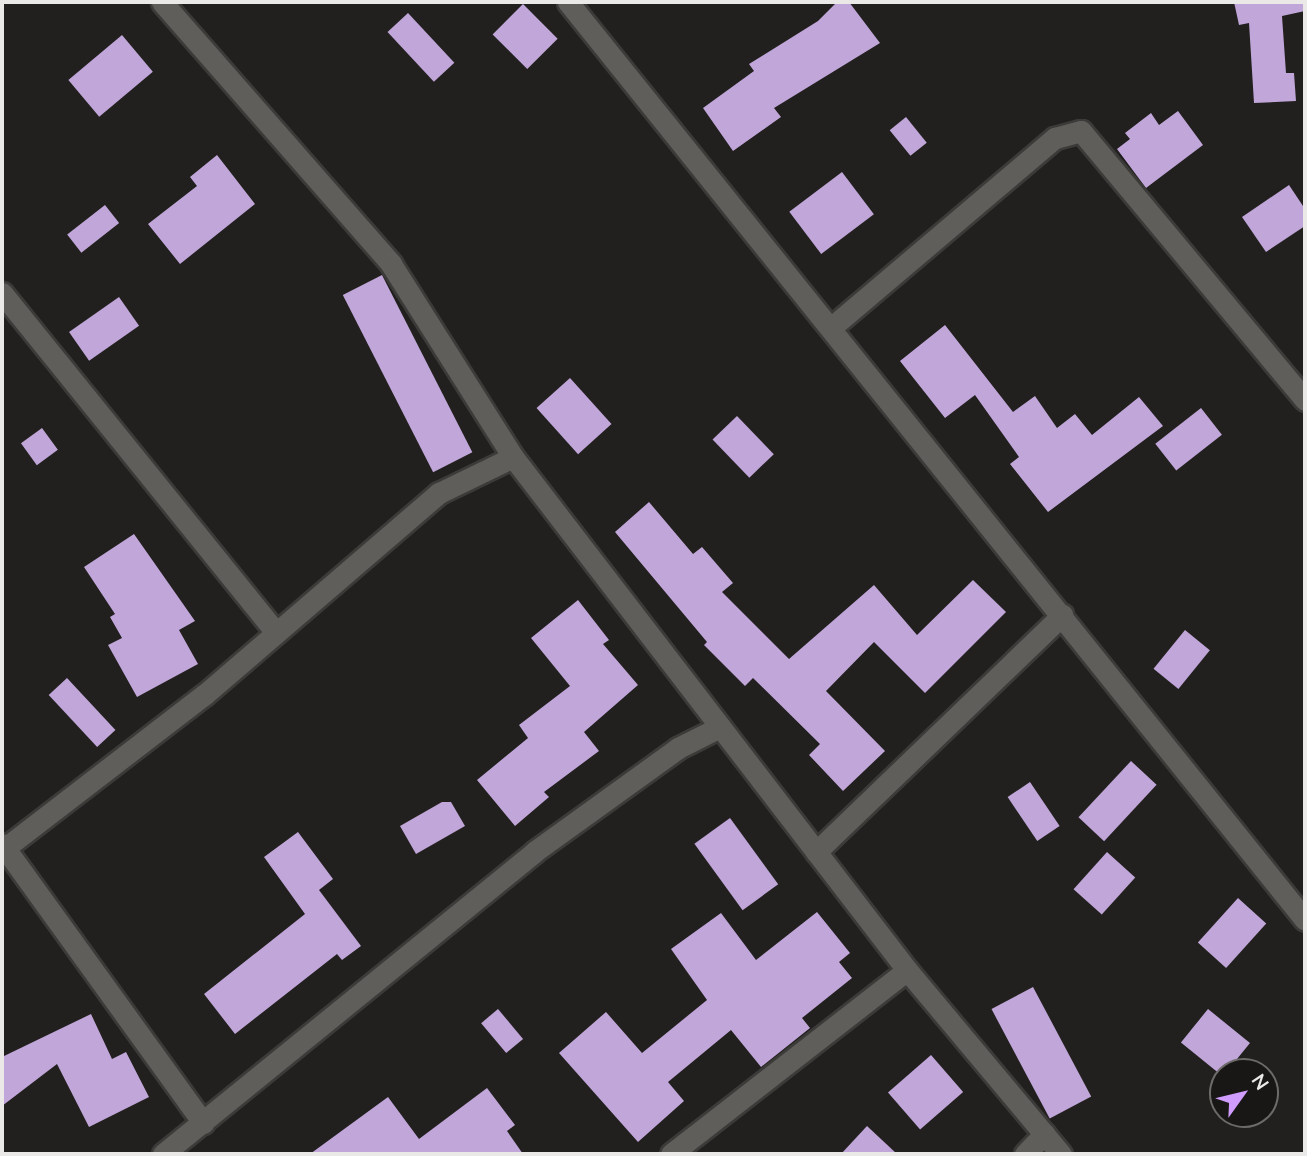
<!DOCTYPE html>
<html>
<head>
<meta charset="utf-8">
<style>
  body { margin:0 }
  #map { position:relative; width:1307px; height:1156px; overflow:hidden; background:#22201e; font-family:"Nunito Sans",sans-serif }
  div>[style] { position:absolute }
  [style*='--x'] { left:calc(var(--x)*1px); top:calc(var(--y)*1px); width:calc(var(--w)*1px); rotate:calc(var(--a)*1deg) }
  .building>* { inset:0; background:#c0a6d9; transform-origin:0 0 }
  .roads { filter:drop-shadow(2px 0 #3c3b39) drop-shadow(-2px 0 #3c3b39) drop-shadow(0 2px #3c3b39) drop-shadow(0 -2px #3c3b39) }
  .minor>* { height:21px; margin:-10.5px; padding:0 10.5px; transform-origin:10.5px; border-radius:10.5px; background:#605e5b }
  span { translate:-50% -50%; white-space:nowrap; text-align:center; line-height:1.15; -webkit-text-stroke:7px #191715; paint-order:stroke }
  .frame { position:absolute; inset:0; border:4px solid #eae9e7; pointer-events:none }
  .north { position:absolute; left:1209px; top:1058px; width:70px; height:70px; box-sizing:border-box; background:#191715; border:2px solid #6d6b69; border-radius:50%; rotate:56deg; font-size:19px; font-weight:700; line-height:28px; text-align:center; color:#eae9e7 }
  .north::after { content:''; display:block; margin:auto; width:24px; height:32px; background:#d09dfe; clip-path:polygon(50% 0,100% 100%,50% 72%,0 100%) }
</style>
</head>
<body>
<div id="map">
  <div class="building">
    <div style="clip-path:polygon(837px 2px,849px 2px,880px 43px,774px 108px,781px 117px,733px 151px,703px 108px,754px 71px,749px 64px,818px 21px)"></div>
    <div style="clip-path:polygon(1234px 2px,1305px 2px,1305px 11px,1282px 16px,1286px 73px,1294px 73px,1296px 101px,1254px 103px,1249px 23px,1239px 25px)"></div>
    <div style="left:523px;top:4px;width:49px;height:43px;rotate:45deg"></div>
    <div style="left:408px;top:13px;width:68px;height:28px;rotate:47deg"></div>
    <div style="left:122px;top:35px;width:48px;height:70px;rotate:50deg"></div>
    <div style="clip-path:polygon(1178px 111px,1203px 145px,1146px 188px,1117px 149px,1130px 139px,1125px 133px,1151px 113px,1159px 125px)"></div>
    <div style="left:906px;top:117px;width:33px;height:21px;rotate:51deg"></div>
    <div style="clip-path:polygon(217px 155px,255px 204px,180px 264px,148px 224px,197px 186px,190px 177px)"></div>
    <div style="left:842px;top:172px;width:53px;height:66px;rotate:53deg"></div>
    <div style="clip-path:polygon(1289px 185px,1305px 209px,1305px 226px,1266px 252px,1242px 217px)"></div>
    <div style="left:105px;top:205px;width:23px;height:48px;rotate:52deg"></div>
    <div style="left:382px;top:275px;width:199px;height:44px;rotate:63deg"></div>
    <div style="left:119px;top:297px;width:35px;height:61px;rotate:55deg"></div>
    <div style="clip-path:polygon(945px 325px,1013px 412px,1035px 396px,1057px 428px,1075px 414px,1092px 435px,1139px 397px,1163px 426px,1048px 512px,1010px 464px,1019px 457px,975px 395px,945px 418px,900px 361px)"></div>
    <div style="left:570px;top:378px;width:62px;height:45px;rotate:48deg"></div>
    <div style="left:1201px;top:408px;width:34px;height:58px;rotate:52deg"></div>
    <div style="left:737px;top:416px;width:53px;height:34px;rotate:46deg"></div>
    <div style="left:42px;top:428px;width:27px;height:26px;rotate:54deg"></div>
    <div style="clip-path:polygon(649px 502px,693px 554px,702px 547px,733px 583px,722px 592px,789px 659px,874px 585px,917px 635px,973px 580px,1006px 612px,925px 693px,874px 642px,826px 691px,885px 751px,843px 791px,809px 755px,820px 744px,753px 678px,745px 686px,704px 645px,707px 642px,615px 532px)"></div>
    <div style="clip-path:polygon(134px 534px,195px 621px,179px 630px,198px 664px,137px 697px,108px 645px,122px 638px,110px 617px,115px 614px,84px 567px)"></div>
    <div style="clip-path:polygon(578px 600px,609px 640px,603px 644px,638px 685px,584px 732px,599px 751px,544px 792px,549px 797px,515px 826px,477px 780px,528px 738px,519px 725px,570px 686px,531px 638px)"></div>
    <div style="left:1185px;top:630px;width:32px;height:50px;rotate:39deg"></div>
    <div style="left:67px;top:678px;width:71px;height:25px;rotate:47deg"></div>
    <div style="left:1131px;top:761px;width:35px;height:77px;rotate:43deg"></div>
    <div style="left:1030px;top:782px;width:53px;height:27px;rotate:56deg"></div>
    <div style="clip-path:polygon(442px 802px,451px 802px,465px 826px,416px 854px,400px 826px)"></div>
    <div style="left:730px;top:818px;width:82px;height:44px;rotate:54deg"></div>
    <div style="clip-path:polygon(298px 832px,333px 879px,319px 890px,361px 946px,342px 960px,337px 954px,235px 1034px,204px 994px,305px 914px,264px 857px)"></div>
    <div style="left:1107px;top:852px;width:38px;height:50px;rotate:42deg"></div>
    <div style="left:1238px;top:898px;width:38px;height:60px;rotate:42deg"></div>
    <div style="clip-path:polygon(817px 912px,850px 953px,839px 962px,852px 978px,802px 1018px,810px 1028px,761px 1067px,731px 1030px,668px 1082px,684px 1101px,638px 1142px,559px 1053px,606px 1012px,642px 1053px,707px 1000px,671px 949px,721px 913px,756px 960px)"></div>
    <div style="left:1033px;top:987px;width:124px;height:47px;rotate:62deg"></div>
    <div style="left:498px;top:1009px;width:39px;height:22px;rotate:50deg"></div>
    <div style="left:1208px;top:1009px;width:54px;height:43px;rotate:39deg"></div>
    <div style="clip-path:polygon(91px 1014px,112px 1059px,126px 1052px,149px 1097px,89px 1127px,57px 1064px,2px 1106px,2px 1057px)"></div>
    <div style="left:931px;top:1055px;width:49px;height:57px;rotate:49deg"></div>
    <div style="clip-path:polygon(487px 1088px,515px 1125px,507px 1131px,523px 1154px,310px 1154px,388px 1097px,419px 1139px)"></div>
    <div style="clip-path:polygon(867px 1126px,897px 1154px,841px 1154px)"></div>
  </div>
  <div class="roads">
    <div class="minor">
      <div style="--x:162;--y:2;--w:348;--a:48.8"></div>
      <div style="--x:391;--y:264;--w:228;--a:57.7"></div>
      <div style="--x:513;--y:457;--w:647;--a:52.47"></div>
      <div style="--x:907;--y:970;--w:240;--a:50.1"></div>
      <div style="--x:568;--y:2;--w:1177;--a:51.24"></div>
      <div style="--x:2;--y:293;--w:434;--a:51.1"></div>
      <div style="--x:833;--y:326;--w:291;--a:-40.3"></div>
      <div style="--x:1055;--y:138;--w:27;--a:-15"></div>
      <div style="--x:1081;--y:131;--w:350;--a:50.2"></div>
      <div style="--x:2;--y:844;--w:344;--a:54.2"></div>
      <div style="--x:5;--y:848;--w:251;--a:-37.6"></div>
      <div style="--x:204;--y:695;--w:310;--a:-40.7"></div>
      <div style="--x:439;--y:493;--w:82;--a:-25.9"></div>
      <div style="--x:816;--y:852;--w:342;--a:-43.9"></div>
      <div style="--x:163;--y:1154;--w:478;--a:-39.1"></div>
      <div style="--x:534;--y:852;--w:178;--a:-35.8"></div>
      <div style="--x:678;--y:748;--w:47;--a:-26.6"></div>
      <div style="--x:671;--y:1154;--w:299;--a:-37.9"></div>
      <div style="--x:1025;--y:1154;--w:28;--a:-46"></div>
    </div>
  </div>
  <div class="frame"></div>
  <div class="north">N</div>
</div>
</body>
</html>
